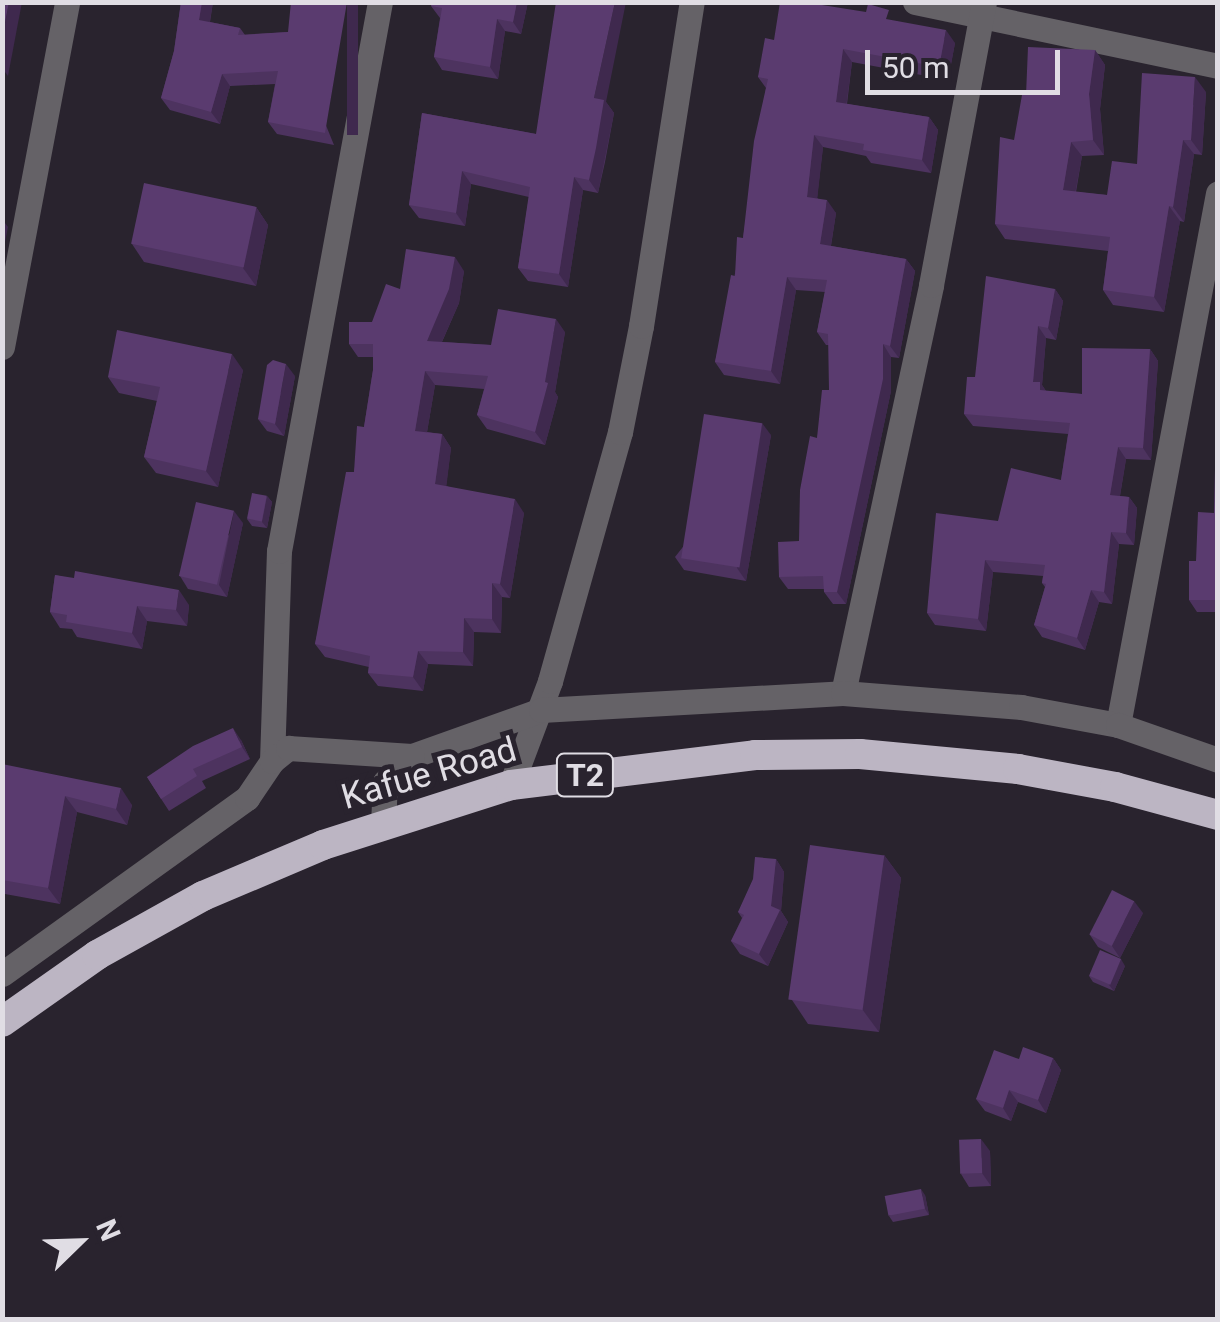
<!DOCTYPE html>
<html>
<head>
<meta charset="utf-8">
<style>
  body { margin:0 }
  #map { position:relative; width:1220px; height:1322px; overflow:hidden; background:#29232e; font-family:Roboto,sans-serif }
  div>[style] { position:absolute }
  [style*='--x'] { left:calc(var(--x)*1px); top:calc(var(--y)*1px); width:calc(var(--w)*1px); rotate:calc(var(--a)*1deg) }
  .street>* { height:25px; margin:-12.5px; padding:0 12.5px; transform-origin:12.5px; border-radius:12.5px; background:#656267 }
  .highway>* { height:30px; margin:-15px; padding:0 15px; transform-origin:15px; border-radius:15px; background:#bcb5c3 }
  .wall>* { inset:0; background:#4d335f }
  .shaded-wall>* { inset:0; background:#3f294e; transform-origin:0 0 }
  .building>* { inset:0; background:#5a3b6f; transform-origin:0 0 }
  span { translate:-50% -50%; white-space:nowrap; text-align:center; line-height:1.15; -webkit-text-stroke:10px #29232e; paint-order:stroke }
  .shield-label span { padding:2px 8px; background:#29232e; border:2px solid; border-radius:8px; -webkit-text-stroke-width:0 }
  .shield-label { font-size:32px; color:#e0dde4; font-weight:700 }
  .street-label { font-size:35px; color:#e0dde4 }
  .frame { position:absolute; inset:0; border:5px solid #e0dde4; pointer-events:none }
  .north { position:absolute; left:30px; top:1192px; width:100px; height:100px; -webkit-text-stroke:8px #29232e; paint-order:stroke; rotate:67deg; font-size:28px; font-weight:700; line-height:40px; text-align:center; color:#e0dde4 }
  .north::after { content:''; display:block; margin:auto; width:35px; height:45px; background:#e0dde4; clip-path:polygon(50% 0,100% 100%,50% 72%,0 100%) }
  .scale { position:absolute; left:865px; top:50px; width:195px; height:45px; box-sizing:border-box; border:5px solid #e0dde4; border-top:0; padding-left:12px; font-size:30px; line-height:35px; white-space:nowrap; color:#e0dde4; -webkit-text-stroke:8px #29232e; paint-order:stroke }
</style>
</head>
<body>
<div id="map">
  <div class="street">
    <div style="--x:915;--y:2;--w:310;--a:11.9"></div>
    <div style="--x:2;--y:347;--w:351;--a:-79.3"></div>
    <div style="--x:843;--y:693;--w:417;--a:-77.8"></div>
    <div style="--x:931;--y:285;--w:288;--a:-79.4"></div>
    <div style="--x:1118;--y:725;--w:541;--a:-79.35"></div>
    <div style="--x:272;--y:761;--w:210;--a:-88.1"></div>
    <div style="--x:279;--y:551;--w:558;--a:-79.58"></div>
    <div style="--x:511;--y:785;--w:111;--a:-69.4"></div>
    <div style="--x:550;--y:681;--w:259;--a:-74.3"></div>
    <div style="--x:620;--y:432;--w:108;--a:-78.8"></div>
    <div style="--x:641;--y:326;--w:328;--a:-81.1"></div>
    <div style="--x:383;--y:824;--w:42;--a:-87.3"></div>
    <div style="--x:385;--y:782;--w:37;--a:-44"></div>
    <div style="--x:412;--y:756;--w:137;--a:-19.6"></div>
    <div style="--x:541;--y:710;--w:302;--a:-3.2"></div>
    <div style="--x:843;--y:693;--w:179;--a:4.5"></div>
    <div style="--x:1021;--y:707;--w:99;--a:10.5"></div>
    <div style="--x:1118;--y:725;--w:106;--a:19.3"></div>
    <div style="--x:2;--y:974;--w:302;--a:-35.7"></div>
    <div style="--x:247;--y:798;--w:45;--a:-56"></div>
    <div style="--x:272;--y:761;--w:21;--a:-39"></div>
    <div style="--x:288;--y:748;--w:124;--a:3.7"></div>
  </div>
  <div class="highway">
    <div style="--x:2;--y:1022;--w:116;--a:-35.2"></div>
    <div style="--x:97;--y:955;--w:121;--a:-29.1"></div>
    <div style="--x:203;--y:896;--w:130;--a:-23"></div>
    <div style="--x:323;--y:845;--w:197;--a:-17.7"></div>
    <div style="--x:511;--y:785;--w:246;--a:-7"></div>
    <div style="--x:755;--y:755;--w:105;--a:-0.5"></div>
    <div style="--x:860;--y:754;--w:159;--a:5.4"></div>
    <div style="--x:1018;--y:769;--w:99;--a:10.5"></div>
    <div style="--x:1115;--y:787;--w:107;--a:15.2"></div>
  </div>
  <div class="wall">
    <div style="clip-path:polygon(181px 2px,213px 2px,210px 22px,240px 28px,245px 35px,288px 32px,334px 145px,277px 134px,268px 122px,275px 84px,230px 86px,220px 124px,170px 110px,161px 98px,174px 51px)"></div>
    <div style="clip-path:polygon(528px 2px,521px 34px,505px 31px,498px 79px,442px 70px,434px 57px,440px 18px,431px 6px)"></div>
    <div style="clip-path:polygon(896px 21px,955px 43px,948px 80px,852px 62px,847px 104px,929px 117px,938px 130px,931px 173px,871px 163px,866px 156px,823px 147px,817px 198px,836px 213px,831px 246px,906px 259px,915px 271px,899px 358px,891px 357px,891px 391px,846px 604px,833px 604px,824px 592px,824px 589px,788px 589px,779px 577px,799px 541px,817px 438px,829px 390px,829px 345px,826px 345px,817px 332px,825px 292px,796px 290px,780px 384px,724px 375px,715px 362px,743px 238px,766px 88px,758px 77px,774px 40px)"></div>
    <div style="clip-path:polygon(1095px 50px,1105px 65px,1100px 109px,1104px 155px,1082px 156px,1076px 192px,1107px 195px,1206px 92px,1202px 155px,1194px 154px,1184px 222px,1180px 221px,1164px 312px,1113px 305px,1103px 290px,1108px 251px,1005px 239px,995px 224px,1026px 95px)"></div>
    <div style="clip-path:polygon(606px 102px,614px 113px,605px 162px,598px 193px,583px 190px,568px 287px,528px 281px,518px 268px,529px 197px,471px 184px,465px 226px,419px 218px,409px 205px,422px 113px,536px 134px)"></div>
    <div style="clip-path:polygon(256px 207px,268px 225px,256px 286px,144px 262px,132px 244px)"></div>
    <div style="clip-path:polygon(464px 271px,459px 303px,442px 342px,491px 345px,565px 332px,555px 392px,558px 397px,545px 445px,487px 429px,477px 415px,484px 389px,435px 385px,427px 432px,442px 434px,451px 448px,446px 486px,524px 513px,510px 598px,502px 597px,501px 633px,474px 632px,473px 666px,428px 664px,423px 691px,378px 686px,368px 673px,369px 667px,325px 657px,315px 644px,364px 427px,373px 370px,373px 357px,358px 357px,349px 344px,372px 322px,400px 289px)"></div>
    <div style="clip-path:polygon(1055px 289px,1063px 301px,1056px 340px,1046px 338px,1042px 385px,1046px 391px,1082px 394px,1150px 349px,1158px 361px,1151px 460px,1126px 459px,1120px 496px,1129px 497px,1137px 508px,1134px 545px,1119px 544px,1112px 604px,1099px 602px,1085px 650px,1042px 637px,1034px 625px,1045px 587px,1042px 583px,1043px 576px,993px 572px,986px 631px,935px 625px,927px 613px,998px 521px,1061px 480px,1068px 434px,973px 426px,964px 414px,975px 377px)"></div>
    <div style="clip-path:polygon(243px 370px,218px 487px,156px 473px,144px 457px,157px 401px,119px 393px,108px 377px)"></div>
    <div style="clip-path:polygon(295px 376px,284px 436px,267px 431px,258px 419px)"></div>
    <div style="clip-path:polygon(771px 435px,746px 581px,684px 570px,675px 557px)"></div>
    <div style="clip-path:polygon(1218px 469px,1218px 612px,1197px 612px,1189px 600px,1214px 513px)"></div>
    <div style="clip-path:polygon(267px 496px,272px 502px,267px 528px,252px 526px,247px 519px)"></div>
    <div style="clip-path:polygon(243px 523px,227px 597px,188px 589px,180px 576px)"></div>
    <div style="clip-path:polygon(55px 575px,189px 605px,187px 626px,147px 621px,142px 649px,77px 637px,72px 629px,60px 628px,50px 612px)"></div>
    <div style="clip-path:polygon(241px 740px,250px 759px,202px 781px,206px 788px,169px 811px,147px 777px)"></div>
    <div style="clip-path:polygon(2px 764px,132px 805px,127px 825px,77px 812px,60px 904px,5px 894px,2px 908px)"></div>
    <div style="clip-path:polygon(884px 855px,901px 878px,879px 1032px,808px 1024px,792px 1000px)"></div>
    <div style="clip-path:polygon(776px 859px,784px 872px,781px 911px,788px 922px,768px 966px,740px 954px,731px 941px,742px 918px,738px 912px)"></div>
    <div style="clip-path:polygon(1143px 913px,1120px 958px,1098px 947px,1090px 935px)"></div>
    <div style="clip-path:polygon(1125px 966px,1114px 991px,1093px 982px,1089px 976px)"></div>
    <div style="clip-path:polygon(1053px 1058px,1061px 1070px,1046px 1113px,1018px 1102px,1011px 1121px,985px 1111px,976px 1099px,1019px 1059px)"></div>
    <div style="clip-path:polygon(990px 1151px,991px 1186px,969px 1187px,961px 1174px)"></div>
    <div style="clip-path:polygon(925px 1195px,929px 1215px,893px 1222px,889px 1216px)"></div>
  </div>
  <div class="shaded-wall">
    <div style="clip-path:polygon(9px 2px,22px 2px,8px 76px,2px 68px,2px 38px)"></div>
    <div style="clip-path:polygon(202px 2px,213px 2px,208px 32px,199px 20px)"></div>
    <div style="left:347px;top:2px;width:11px;height:133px"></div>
    <div style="clip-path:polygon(517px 2px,528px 2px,521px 34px,513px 22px)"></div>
    <div style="clip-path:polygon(615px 2px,626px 2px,606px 102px,614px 113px,598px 193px,589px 180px,594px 98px)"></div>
    <div style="clip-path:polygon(497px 19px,505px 31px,498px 79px,490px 67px)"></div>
    <div style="clip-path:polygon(946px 30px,955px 43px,948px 80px,939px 67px)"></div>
    <div style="clip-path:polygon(843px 49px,852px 62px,845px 115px,836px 102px)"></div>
    <div style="clip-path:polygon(1095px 50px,1105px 65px,1100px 109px,1104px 155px,1093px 140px,1089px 94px)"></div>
    <div style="clip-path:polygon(222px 74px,230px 86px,220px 124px,211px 112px)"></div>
    <div style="clip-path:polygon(1195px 77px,1206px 92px,1202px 155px,1191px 140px)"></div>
    <div style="clip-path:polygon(929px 117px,938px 130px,931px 173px,922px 160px)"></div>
    <div style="clip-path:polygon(814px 135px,823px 147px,816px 210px,807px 197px)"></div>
    <div style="clip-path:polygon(1183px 140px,1194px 154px,1184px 222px,1173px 207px)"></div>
    <div style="clip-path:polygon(1071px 142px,1082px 156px,1073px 205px,1063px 190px)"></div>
    <div style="clip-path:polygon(462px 171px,471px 184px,465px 226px,456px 213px)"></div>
    <div style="clip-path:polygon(574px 177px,583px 190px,568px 287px,559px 274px)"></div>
    <div style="clip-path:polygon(827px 200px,836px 213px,829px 257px,820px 244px)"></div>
    <div style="clip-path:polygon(1169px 206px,1180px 221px,1164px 312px,1154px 297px)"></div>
    <div style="clip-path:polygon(256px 207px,268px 225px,256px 286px,243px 268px)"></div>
    <div style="clip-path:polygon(2px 219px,8px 227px,3px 252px,2px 250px)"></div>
    <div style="clip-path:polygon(455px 257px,464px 271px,459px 303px,436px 355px,427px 341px)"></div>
    <div style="clip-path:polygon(906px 259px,915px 271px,899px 358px,890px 346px)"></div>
    <div style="clip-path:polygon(787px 277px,796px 290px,780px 384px,771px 371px)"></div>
    <div style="clip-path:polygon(1055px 289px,1063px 301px,1056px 340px,1048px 328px)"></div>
    <div style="clip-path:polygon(556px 319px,565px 332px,555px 392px,558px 397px,545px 445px,535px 432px)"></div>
    <div style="clip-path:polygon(1038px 326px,1046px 338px,1042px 385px,1048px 394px,1048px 402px,1033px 382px)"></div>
    <div style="clip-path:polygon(883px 344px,891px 357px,891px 391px,846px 604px,837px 592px)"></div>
    <div style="clip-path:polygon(1150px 349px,1158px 361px,1151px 460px,1143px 448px)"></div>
    <div style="clip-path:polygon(232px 354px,243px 370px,218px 487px,206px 471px)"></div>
    <div style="clip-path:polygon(286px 364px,295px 376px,284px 436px,275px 424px)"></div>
    <div style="clip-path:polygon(425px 371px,435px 385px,425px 444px,415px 431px)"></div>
    <div style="clip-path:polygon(762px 423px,771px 435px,746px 581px,737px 568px)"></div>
    <div style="clip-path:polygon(442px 434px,451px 448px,445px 498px,435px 484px)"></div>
    <div style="clip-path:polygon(1118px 447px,1126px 459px,1118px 507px,1110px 495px)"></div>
    <div style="clip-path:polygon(267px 496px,272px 502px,267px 528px,262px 522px)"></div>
    <div style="clip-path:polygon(1129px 497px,1137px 508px,1134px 545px,1126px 533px)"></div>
    <div style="clip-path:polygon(515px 499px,524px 513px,510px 598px,500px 584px)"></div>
    <div style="clip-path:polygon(234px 511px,243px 523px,227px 597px,219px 585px)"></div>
    <div style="clip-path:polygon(1111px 532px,1119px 544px,1112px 604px,1104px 592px)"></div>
    <div style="clip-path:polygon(985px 560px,993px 572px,986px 631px,978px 619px)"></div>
    <div style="clip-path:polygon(492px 583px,502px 597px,501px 633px,492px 619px)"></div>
    <div style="clip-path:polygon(179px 590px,189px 605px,187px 626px,176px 610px)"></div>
    <div style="clip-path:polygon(1091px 590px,1099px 602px,1085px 650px,1077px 638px)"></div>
    <div style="clip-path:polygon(137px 606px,147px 621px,142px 649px,132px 633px)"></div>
    <div style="clip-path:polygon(464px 618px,474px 632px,473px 666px,463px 652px)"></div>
    <div style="clip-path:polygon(418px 651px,428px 664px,423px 691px,413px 677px)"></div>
    <div style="clip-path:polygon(233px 728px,241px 740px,250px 759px,242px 747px)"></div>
    <div style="clip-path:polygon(121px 788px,132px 805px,127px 825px,116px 809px)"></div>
    <div style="clip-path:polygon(65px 796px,77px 812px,60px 904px,48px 888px)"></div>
    <div style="clip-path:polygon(884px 855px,901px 878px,879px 1032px,862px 1009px)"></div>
    <div style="clip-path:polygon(776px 859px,784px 872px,781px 911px,788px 922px,768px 966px,759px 954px,771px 906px)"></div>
    <div style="clip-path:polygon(1134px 901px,1143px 913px,1120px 958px,1112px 946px)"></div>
    <div style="clip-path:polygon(1121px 959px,1125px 966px,1114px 991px,1109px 985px)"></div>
    <div style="clip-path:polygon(1053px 1058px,1061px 1070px,1046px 1113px,1038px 1100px)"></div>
    <div style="clip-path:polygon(1009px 1090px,1018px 1102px,1011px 1121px,1003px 1108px)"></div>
    <div style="clip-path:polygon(981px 1139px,990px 1151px,991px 1186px,982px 1173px)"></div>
    <div style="clip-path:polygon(921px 1189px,925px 1195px,929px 1215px,925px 1209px)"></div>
  </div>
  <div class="building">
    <div style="clip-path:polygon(2px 2px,9px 2px,2px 38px)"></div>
    <div style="clip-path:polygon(181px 2px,202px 2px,199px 20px,240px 28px,238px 35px,288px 32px,291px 2px,347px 2px,325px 133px,268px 122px,278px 71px,222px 74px,211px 112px,161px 98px,174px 51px)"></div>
    <div style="clip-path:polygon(432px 2px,517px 2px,513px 22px,497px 19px,490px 67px,434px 57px,442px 8px,431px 6px)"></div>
    <div style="clip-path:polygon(556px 2px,615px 2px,594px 98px,604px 100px,596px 148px,589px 180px,574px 177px,559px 274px,518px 268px,530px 187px,462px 171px,456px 213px,409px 205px,422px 113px,536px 134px)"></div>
    <div style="clip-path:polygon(780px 2px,803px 2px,866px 12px,868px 4px,889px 10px,886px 19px,946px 30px,939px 67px,843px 49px,836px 102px,929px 117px,922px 160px,863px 150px,864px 144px,814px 135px,807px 197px,827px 200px,820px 244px,906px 259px,890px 346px,883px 344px,883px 379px,837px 592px,824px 592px,823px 576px,779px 577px,778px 542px,799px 541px,800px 490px,810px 436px,817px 438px,822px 390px,829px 390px,828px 334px,817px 332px,827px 280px,787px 277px,771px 371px,715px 362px,731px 275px,735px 276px,737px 237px,743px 238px,754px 141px,768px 79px,758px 77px,765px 38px,774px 40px)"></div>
    <div style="clip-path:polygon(1028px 47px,1095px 50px,1089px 94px,1093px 140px,1071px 142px,1063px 190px,1107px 195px,1112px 161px,1137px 164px,1142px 73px,1195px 77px,1191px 140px,1183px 140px,1173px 207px,1169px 206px,1154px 297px,1103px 290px,1110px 237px,995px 224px,1000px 137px,1014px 140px,1022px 95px,1026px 95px)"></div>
    <div style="left:144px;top:183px;width:115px;height:62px;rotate:12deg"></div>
    <div style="clip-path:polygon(406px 249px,455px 257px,449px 289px,427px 341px,491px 345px,498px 309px,556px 319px,545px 382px,548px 383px,535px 432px,477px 415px,488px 376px,425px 371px,415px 431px,442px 434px,435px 484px,515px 499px,500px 584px,492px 583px,492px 619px,464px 618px,463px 652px,418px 651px,413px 677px,368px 673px,370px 656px,315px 644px,346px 472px,354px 472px,357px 426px,364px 427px,373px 370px,373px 344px,349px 344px,349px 322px,372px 322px,386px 284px,400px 289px)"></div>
    <div style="clip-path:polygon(986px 276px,1055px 289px,1048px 328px,1038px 326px,1033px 382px,1040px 382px,1040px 390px,1082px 394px,1082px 348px,1150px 349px,1143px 448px,1118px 447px,1110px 495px,1129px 497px,1126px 533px,1111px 532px,1104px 592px,1091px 590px,1077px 638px,1034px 625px,1046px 584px,1042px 583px,1045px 565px,985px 560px,978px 619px,927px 613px,936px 513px,998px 521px,1011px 468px,1061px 480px,1070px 423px,964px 414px,967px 377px,975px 377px)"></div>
    <div style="clip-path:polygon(117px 330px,232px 354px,206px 471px,144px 457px,160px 387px,108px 377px)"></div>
    <div style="clip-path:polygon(273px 360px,286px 364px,275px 424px,258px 419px,267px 365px)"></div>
    <div style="left:704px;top:414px;width:59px;height:146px;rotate:9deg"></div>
    <div style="clip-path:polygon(1215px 469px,1218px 469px,1218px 600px,1189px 600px,1189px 561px,1196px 561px,1198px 512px,1214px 513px)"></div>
    <div style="left:252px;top:493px;width:15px;height:26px;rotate:11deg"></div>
    <div style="left:196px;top:502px;width:39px;height:76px;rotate:13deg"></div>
    <div style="clip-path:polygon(75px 571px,179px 590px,176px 610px,137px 606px,132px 633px,66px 622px,67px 615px,50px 612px,55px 575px,74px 578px)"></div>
    <div style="clip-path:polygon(233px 728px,242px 747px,193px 769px,197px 776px,161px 799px,147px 777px,193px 746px)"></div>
    <div style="clip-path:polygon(2px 764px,121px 788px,116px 809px,65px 796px,48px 888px,2px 880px)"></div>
    <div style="left:810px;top:845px;width:75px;height:156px;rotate:8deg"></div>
    <div style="clip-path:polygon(755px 857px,776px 859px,771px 906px,780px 910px,759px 954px,731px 941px,744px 915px,738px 912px,753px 879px)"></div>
    <div style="left:1112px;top:890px;width:25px;height:50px;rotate:27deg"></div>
    <div style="left:1100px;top:950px;width:23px;height:28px;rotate:23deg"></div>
    <div style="clip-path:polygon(1023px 1047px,1053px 1058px,1038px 1100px,1009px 1090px,1003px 1108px,976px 1099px,994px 1050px,1019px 1059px)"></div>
    <div style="left:981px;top:1139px;width:34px;height:22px;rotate:88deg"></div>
    <div style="left:921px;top:1189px;width:20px;height:37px;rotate:79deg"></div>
  </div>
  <div class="shield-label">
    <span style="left:585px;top:775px">T2</span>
  </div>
  <div class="street-label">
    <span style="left:429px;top:774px;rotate:-16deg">Kafue Road</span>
  </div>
  <div class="frame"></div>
  <div class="north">N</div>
  <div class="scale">50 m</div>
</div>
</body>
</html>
